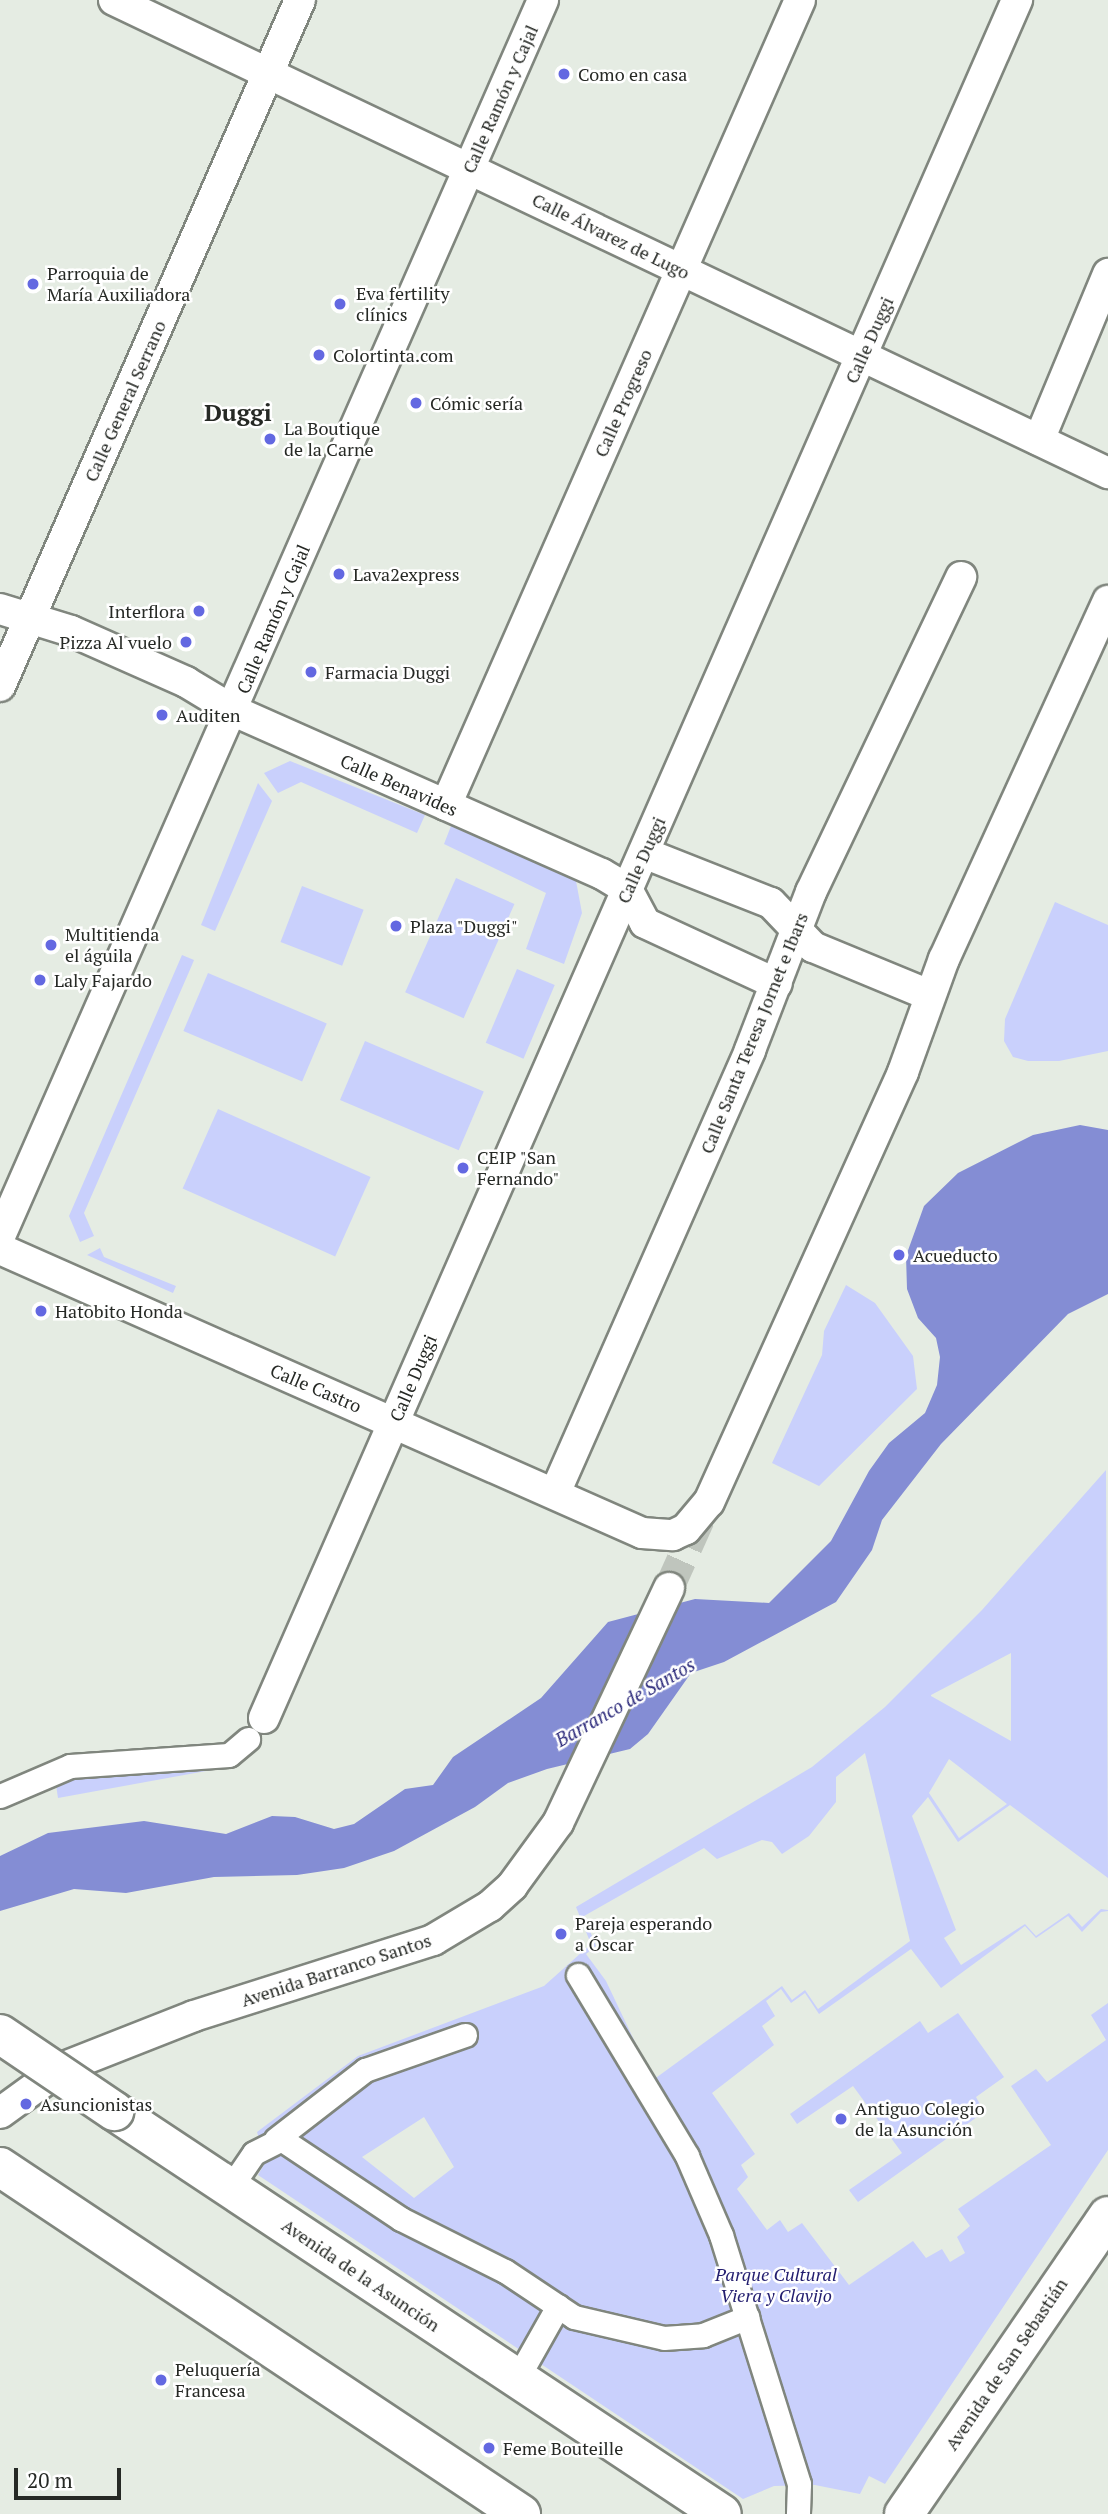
<!DOCTYPE html>
<html>
<head>
<meta charset="utf-8">
<style>
  body { margin:0 }
  #map { position:relative; width:1108px; height:2514px; overflow:hidden; background:#e5ece3; font-family:"PT Serif",serif }
  div>[style] { position:absolute }
  [style*='--x'] { left:calc(var(--x)*1px); top:calc(var(--y)*1px); width:calc(var(--w)*1px); rotate:calc(var(--a)*1deg) }
  .green>* { inset:0; background:#c9d0fc; transform-origin:0 0 }
  .water>* { inset:0; background:#848dd4 }
  .minor-tunnel>* { height:30px; margin-top:-15px; transform-origin:0; background:repeating-linear-gradient(90deg,#bfc5bd 0 30px,transparent 0 45px) }
  .roads { filter:drop-shadow(2px 0 #80867e) drop-shadow(-2px 0 #80867e) drop-shadow(0 2px #80867e) drop-shadow(0 -2px #80867e) }
  .pedestrian>* { height:23px; margin:-11.5px; padding:0 11.5px; transform-origin:11.5px; border-radius:11.5px; background:#fff }
  .minor>* { height:30px; margin:-15px; padding:0 15px; transform-origin:15px; border-radius:15px; background:#fff }
  .tertiary>* { height:38px; margin:-19px; padding:0 19px; transform-origin:19px; border-radius:19px; background:#fff }
  .secondary>* { height:38px; margin:-19px; padding:0 19px; transform-origin:19px; border-radius:19px; background:#fff }
  .bridges { filter:drop-shadow(2px 0 #80867e) drop-shadow(-2px 0 #80867e) drop-shadow(0 2px #80867e) drop-shadow(0 -2px #80867e) }
  .secondary-bridge>* { height:38px; margin:-19px; padding:0 19px; transform-origin:19px; border-radius:19px; background:#fff }
  .dots>* { width:19px; height:19px; translate:-50% -50%; box-sizing:border-box; border:4px solid #fff; border-radius:50% }
  span { translate:-50% -50%; white-space:nowrap; text-align:center; line-height:1.15; -webkit-text-stroke:5px #fff; paint-order:stroke }
  .poi-label { font-size:18px; color:#262925 }
  .left { translate:0 -50%; text-align:left }
  .right { translate:-100% -50%; text-align:right }
  .street-label { font-size:18px; color:#262925 }
  .park-label { font-size:18px; color:#221d6f; font-style:italic }
  .water-label { font-size:19px; color:#292779; font-style:italic }
  .district-label { font-size:24px; color:#262925; font-weight:700 }
  .scale { position:absolute; left:14px; top:2468px; width:107px; height:32px; box-sizing:border-box; border:4px solid #262925; border-top:0; padding-left:9px; font-size:21px; line-height:24px; white-space:nowrap; color:#262925; -webkit-text-stroke:5px #fff; paint-order:stroke }
</style>
</head>
<body>
<div id="map">
  <div class="green">
    <div style="clip-path:polygon(290px 761px,425px 815px,417px 833px,301px 782px,278px 793px,264px 773px)"></div>
    <div style="clip-path:polygon(258px 783px,272px 801px,215px 931px,201px 925px)"></div>
    <div style="clip-path:polygon(451px 826px,576px 881px,582px 913px,564px 964px,526px 949px,546px 893px,444px 844px)"></div>
    <div style="left:456px;top:878px;width:64px;height:125px;rotate:24deg"></div>
    <div style="left:302px;top:886px;width:66px;height:60px;rotate:21deg"></div>
    <div style="clip-path:polygon(1055px 902px,1108px 925px,1108px 1051px,1059px 1061px,1028px 1061px,1013px 1057px,1004px 1041px,1005px 1019px)"></div>
    <div style="clip-path:polygon(182px 955px,194px 960px,192px 965px,84px 1213px,94px 1236px,80px 1242px,69px 1216px)"></div>
    <div style="left:517px;top:969px;width:41px;height:80px;rotate:23deg"></div>
    <div style="left:208px;top:973px;width:129px;height:63px;rotate:23deg"></div>
    <div style="left:365px;top:1041px;width:129px;height:64px;rotate:23deg"></div>
    <div style="left:218px;top:1109px;width:167px;height:87px;rotate:24deg"></div>
    <div style="clip-path:polygon(100px 1248px,104px 1257px,176px 1286px,173px 1293px,87px 1255px)"></div>
    <div style="clip-path:polygon(846px 1285px,875px 1303px,913px 1356px,917px 1389px,819px 1486px,772px 1463px,822px 1355px,824px 1331px)"></div>
    <div style="clip-path:polygon(evenodd,1106px 1470px,1108px 1878px,1010px 1805px,958px 1842px,928px 1797px,912px 1816px,956px 1930px,944px 1938px,961px 1965px,1025px 1924px,1036px 1936px,1069px 1913px,1082px 1927px,1101px 1909px,1108px 1910px,1108px 1911px,1101px 1912px,1082px 1932px,1068px 1916px,1036px 1938px,1025px 1926px,941px 1988px,911px 1949px,819px 2014px,805px 1993px,791px 2003px,781px 1989px,766px 2001px,775px 2016px,762px 2026px,774px 2045px,712px 2093px,755px 2154px,741px 2165px,748px 2177px,737px 2189px,767px 2230px,780px 2220px,788px 2232px,802px 2223px,849px 2285px,913px 2241px,926px 2258px,942px 2249px,950px 2262px,965px 2253px,957px 2237px,970px 2226px,958px 2209px,1051px 2145px,1011px 2086px,1036px 2069px,1047px 2082px,1106px 2040px,1091px 2015px,1108px 2003px,1108px 2150px,885px 2484px,869px 2476px,860px 2494px,815px 2485px,774px 2486px,743px 2499px,258px 2175px,266px 2161px,257px 2132px,358px 2056px,544px 1986px,591px 1944px,576px 1907px,812px 1767px,885px 1707px,982px 1610px,1106px 1470px,1011px 1653px,1011px 1741px,931px 1696px,931px 1695px,1011px 1653px,1106px 1470px,865px 1753px,910px 1941px,818px 2009px,805px 1990px,792px 2000px,782px 1986px,653px 2080px,606px 1981px,586px 1954px,596px 1946px,584px 1916px,704px 1848px,717px 1859px,762px 1840px,772px 1842px,782px 1854px,809px 1836px,836px 1802px,836px 1777px,865px 1753px,1106px 1470px,949px 1759px,1007px 1804px,959px 1838px,929px 1793px,949px 1759px,1106px 1470px,424px 2117px,454px 2167px,414px 2198px,362px 2157px,424px 2117px)"></div>
    <div style="clip-path:polygon(220px 1760px,217px 1769px,58px 1798px,55px 1778px)"></div>
    <div style="clip-path:polygon(958px 2013px,1004px 2077px,976px 2097px,984px 2112px,858px 2202px,849px 2190px,902px 2153px,853px 2086px,797px 2124px,790px 2114px,920px 2021px,928px 2033px)"></div>
  </div>
  <div class="water">
    <div style="clip-path:polygon(1080px 1125px,1108px 1130px,1108px 1294px,1068px 1314px,941px 1444px,882px 1520px,872px 1550px,836px 1602px,724px 1662px,691px 1673px,648px 1734px,630px 1749px,547px 1769px,508px 1783px,475px 1807px,394px 1851px,344px 1868px,297px 1875px,214px 1877px,126px 1893px,74px 1889px,0 1911px,0 1856px,48px 1833px,144px 1821px,226px 1834px,272px 1816px,295px 1817px,334px 1829px,354px 1824px,405px 1789px,433px 1785px,453px 1757px,541px 1698px,608px 1622px,695px 1599px,769px 1603px,831px 1541px,869px 1471px,889px 1443px,925px 1413px,937px 1385px,940px 1357px,936px 1338px,918px 1318px,907px 1289px,906px 1256px,924px 1206px,958px 1173px,1033px 1135px)"></div>
  </div>
  <div class="minor-tunnel">
    <div style="--x:669;--y:1588;--w:88;--a:-65.8"></div>
  </div>
  <div class="roads">
    <div class="pedestrian">
      <div style="--x:0;--y:1796;--w:76;--a:-23.2"></div>
      <div style="--x:70;--y:1766;--w:159;--a:-4"></div>
      <div style="--x:229;--y:1755;--w:25;--a:-40"></div>
      <div style="--x:578;--y:1975;--w:211;--a:58.9"></div>
      <div style="--x:687;--y:2156;--w:86;--a:66.7"></div>
      <div style="--x:721;--y:2235;--w:261;--a:72.6"></div>
      <div style="--x:799;--y:2484;--w:30;--a:92"></div>
      <div style="--x:276;--y:2139;--w:113;--a:-37.8"></div>
      <div style="--x:365;--y:2070;--w:106;--a:-19.3"></div>
      <div style="--x:230;--y:2188;--w:42;--a:-55.6"></div>
      <div style="--x:254;--y:2153;--w:30;--a:-27"></div>
      <div style="--x:281;--y:2139;--w:144;--a:33.7"></div>
      <div style="--x:401;--y:2219;--w:116;--a:26.6"></div>
      <div style="--x:505;--y:2271;--w:83;--a:33.7"></div>
      <div style="--x:574;--y:2317;--w:92;--a:13.1"></div>
      <div style="--x:664;--y:2338;--w:39;--a:-4"></div>
      <div style="--x:703;--y:2335;--w:48;--a:-21.8"></div>
      <div style="--x:527;--y:2361;--w:63;--a:-60.6"></div>
    </div>
    <div class="minor">
      <div style="--x:114;--y:0;--w:1101;--a:25.45"></div>
      <div style="--x:1039;--y:440;--w:180;--a:-67.4"></div>
      <div style="--x:0;--y:609;--w:74;--a:17.2"></div>
      <div style="--x:71;--y:631;--w:126;--a:23.9"></div>
      <div style="--x:186;--y:682;--w:56;--a:31.1"></div>
      <div style="--x:234;--y:711;--w:402;--a:23.9"></div>
      <div style="--x:602;--y:874;--w:29;--a:31"></div>
      <div style="--x:627;--y:889;--w:38;--a:62"></div>
      <div style="--x:645;--y:923;--w:145;--a:24.8"></div>
      <div style="--x:0;--y:686;--w:749;--a:-66.38"></div>
      <div style="--x:446;--y:805;--w:879;--a:-66.26"></div>
      <div style="--x:644;--y:853;--w:136;--a:21.5"></div>
      <div style="--x:771;--y:903;--w:61;--a:46.3"></div>
      <div style="--x:813;--y:947;--w:126;--a:22.5"></div>
      <div style="--x:0;--y:1236;--w:1350;--a:-66.28"></div>
      <div style="--x:0;--y:1249;--w:702;--a:23.86"></div>
      <div style="--x:642;--y:1533;--w:31;--a:4"></div>
      <div style="--x:673;--y:1535;--w:14;--a:-25"></div>
      <div style="--x:686;--y:1529;--w:35;--a:-50"></div>
      <div style="--x:709;--y:1502;--w:472;--a:-65.7"></div>
      <div style="--x:903;--y:1072;--w:120;--a:-70.1"></div>
      <div style="--x:944;--y:959;--w:394;--a:-65.4"></div>
      <div style="--x:555;--y:1493;--w:484;--a:-66.2"></div>
      <div style="--x:750;--y:1050;--w:169;--a:-68.9"></div>
      <div style="--x:811;--y:892;--w:349;--a:-64.5"></div>
      <div style="--x:264;--y:1718;--w:1876;--a:-66.33"></div>
      <div style="--x:0;--y:2113;--w:77;--a:-36"></div>
      <div style="--x:62;--y:2068;--w:142;--a:-21.5"></div>
      <div style="--x:194;--y:2016;--w:251;--a:-17.6"></div>
      <div style="--x:433;--y:1940;--w:66;--a:-30.8"></div>
      <div style="--x:490;--y:1906;--w:30;--a:-42"></div>
      <div style="--x:512;--y:1886;--w:78;--a:-53.9"></div>
      <div style="--x:558;--y:1823;--w:260;--a:-64.7"></div>
    </div>
    <div class="tertiary">
      <div style="--x:904;--y:2514;--w:361;--a:-55.6"></div>
    </div>
    <div class="secondary">
      <div style="--x:114;--y:2111;--w:729;--a:33.54"></div>
      <div style="--x:0;--y:2167;--w:626;--a:33.66"></div>
    </div>
  </div>
  <div class="bridges">
    <div class="secondary-bridge">
      <div style="--x:0;--y:2034;--w:138;--a:34"></div>
    </div>
  </div>
  <div class="dots">
    <div style="left:564px;top:74px;background:#6368e1"></div>
    <div style="left:33px;top:284px;background:#6368e1"></div>
    <div style="left:340px;top:304px;background:#6368e1"></div>
    <div style="left:319px;top:355px;background:#6368e1"></div>
    <div style="left:416px;top:403px;background:#6368e1"></div>
    <div style="left:270px;top:439px;background:#6368e1"></div>
    <div style="left:339px;top:574px;background:#6368e1"></div>
    <div style="left:199px;top:611px;background:#6368e1"></div>
    <div style="left:186px;top:642px;background:#6368e1"></div>
    <div style="left:311px;top:672px;background:#6368e1"></div>
    <div style="left:162px;top:715px;background:#6368e1"></div>
    <div style="left:396px;top:926px;background:#6368e1"></div>
    <div style="left:51px;top:945px;background:#6368e1"></div>
    <div style="left:40px;top:980px;background:#6368e1"></div>
    <div style="left:463px;top:1168px;background:#6368e1"></div>
    <div style="left:899px;top:1255px;background:#6368e1"></div>
    <div style="left:41px;top:1311px;background:#6368e1"></div>
    <div style="left:561px;top:1934px;background:#6368e1"></div>
    <div style="left:26px;top:2104px;background:#6368e1"></div>
    <div style="left:841px;top:2119px;background:#6368e1"></div>
    <div style="left:161px;top:2380px;background:#6368e1"></div>
    <div style="left:489px;top:2448px;background:#6368e1"></div>
  </div>
  <div class="poi-label">
    <span class="left" style="left:578px;top:74px">Como en casa</span>
    <span class="left" style="left:47px;top:284px">Parroquia de<br>María Auxiliadora</span>
    <span class="left" style="left:356px;top:304px">Eva fertility<br>clínics</span>
    <span class="left" style="left:333px;top:355px">Colortinta.com</span>
    <span class="left" style="left:430px;top:403px">Cómic sería</span>
    <span class="left" style="left:284px;top:439px">La Boutique<br>de la Carne</span>
    <span class="left" style="left:353px;top:574px">Lava2express</span>
    <span class="right" style="left:185px;top:611px">Interflora</span>
    <span class="right" style="left:172px;top:642px">Pizza Al vuelo</span>
    <span class="left" style="left:325px;top:672px">Farmacia Duggi</span>
    <span class="left" style="left:176px;top:715px">Auditen</span>
    <span class="left" style="left:410px;top:926px">Plaza "Duggi"</span>
    <span class="left" style="left:65px;top:945px">Multitienda<br>el águila</span>
    <span class="left" style="left:54px;top:980px">Laly Fajardo</span>
    <span class="left" style="left:477px;top:1168px">CEIP "San<br>Fernando"</span>
    <span class="left" style="left:913px;top:1255px">Acueducto</span>
    <span class="left" style="left:55px;top:1311px">Hatobito Honda</span>
    <span class="left" style="left:575px;top:1934px">Pareja esperando<br>a Óscar</span>
    <span class="left" style="left:40px;top:2104px">Asuncionistas</span>
    <span class="left" style="left:855px;top:2119px">Antiguo Colegio<br>de la Asunción</span>
    <span class="left" style="left:175px;top:2380px">Peluquería<br>Francesa</span>
    <span class="left" style="left:503px;top:2448px">Feme Bouteille</span>
  </div>
  <div class="street-label">
    <span style="left:500px;top:99px;rotate:-66deg">Calle Ramón y Cajal</span>
    <span style="left:611px;top:236px;rotate:26deg">Calle Álvarez de Lugo</span>
    <span style="left:869px;top:340px;rotate:-66deg">Calle Duggi</span>
    <span style="left:125px;top:401px;rotate:-66deg">Calle General Serrano</span>
    <span style="left:623px;top:403px;rotate:-66deg">Calle Progreso</span>
    <span style="left:273px;top:619px;rotate:-67deg">Calle Ramón y Cajal</span>
    <span style="left:399px;top:785px;rotate:24deg">Calle Benavides</span>
    <span style="left:641px;top:860px;rotate:-66deg">Calle Duggi</span>
    <span style="left:754px;top:1033px;rotate:-68deg">Calle Santa Teresa Jornet e Ibars</span>
    <span style="left:413px;top:1378px;rotate:-67deg">Calle Duggi</span>
    <span style="left:316px;top:1388px;rotate:23deg">Calle Castro</span>
    <span style="left:336px;top:1970px;rotate:-18deg">Avenida Barranco Santos</span>
    <span style="left:361px;top:2275px;rotate:34deg">Avenida de la Asunción</span>
    <span style="left:1006px;top:2364px;rotate:-56deg">Avenida de San Sebastián</span>
  </div>
  <div class="park-label">
    <span style="left:776px;top:2285px">Parque Cultural<br>Viera y Clavijo</span>
  </div>
  <div class="water-label">
    <span style="left:625px;top:1702px;rotate:-30deg">Barranco de Santos</span>
  </div>
  <div class="district-label">
    <span style="left:238px;top:413px">Duggi</span>
  </div>
  <div class="scale">20 m</div>
</div>
</body>
</html>
